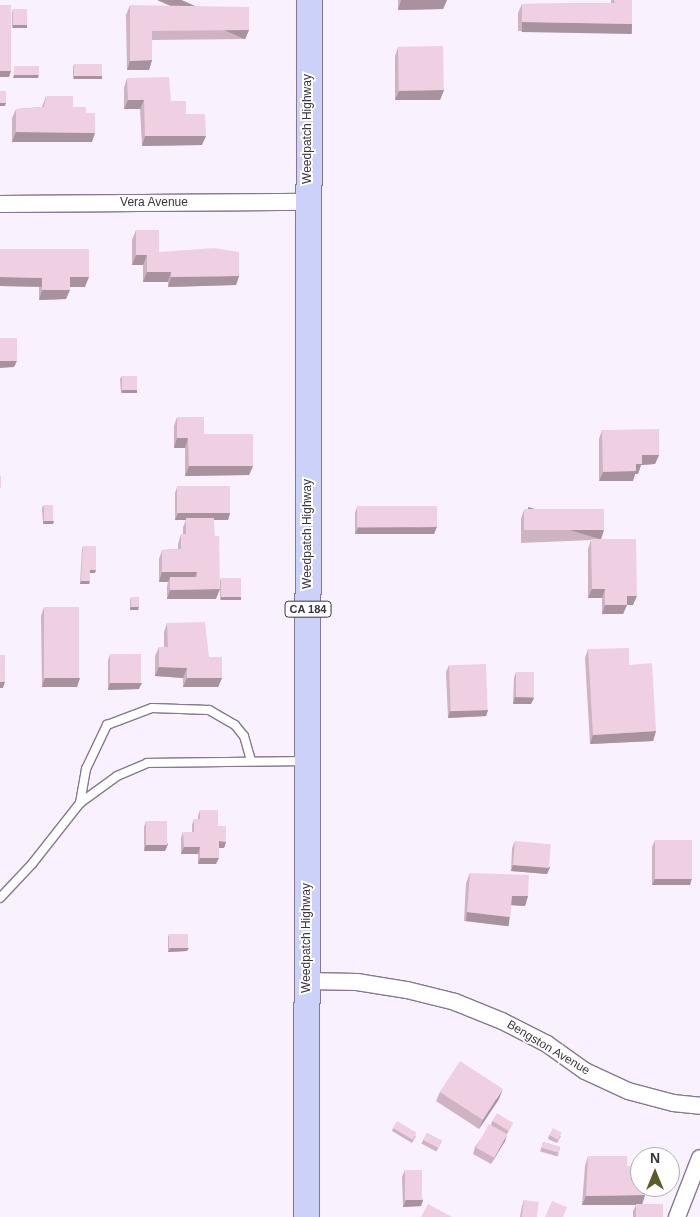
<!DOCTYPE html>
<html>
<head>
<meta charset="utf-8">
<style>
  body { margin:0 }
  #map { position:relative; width:700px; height:1217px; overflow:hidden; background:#f9f2fe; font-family:Arial,sans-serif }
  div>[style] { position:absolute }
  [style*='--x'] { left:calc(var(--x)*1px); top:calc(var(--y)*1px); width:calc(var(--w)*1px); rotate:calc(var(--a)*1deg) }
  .roads { filter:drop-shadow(1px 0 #867892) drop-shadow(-1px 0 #867892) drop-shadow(0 1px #867892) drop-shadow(0 -1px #867892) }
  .service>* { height:8px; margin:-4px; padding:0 4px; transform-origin:4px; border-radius:4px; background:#fff }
  .minor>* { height:16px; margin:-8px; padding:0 8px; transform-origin:8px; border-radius:8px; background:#fff }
  .primary>* { height:25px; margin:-12.5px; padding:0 12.5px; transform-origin:12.5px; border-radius:12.5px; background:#cbd1f8 }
  .wall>* { inset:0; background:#ceb3c2; transform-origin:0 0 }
  .shaded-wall>* { inset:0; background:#a7929e; transform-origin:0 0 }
  .building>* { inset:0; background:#efd0e2; transform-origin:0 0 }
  span { translate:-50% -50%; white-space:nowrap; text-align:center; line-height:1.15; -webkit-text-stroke:4px #fff; paint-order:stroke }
  .shield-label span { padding:1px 4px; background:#fff; border:1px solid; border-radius:4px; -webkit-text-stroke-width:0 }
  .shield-label { font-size:11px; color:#3a3440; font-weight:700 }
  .street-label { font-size:12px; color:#3a3440 }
  .north { position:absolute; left:630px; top:1147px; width:50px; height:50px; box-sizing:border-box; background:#fff; border:1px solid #b0aeb3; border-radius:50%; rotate:0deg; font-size:14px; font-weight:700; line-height:20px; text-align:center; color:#3a3440 }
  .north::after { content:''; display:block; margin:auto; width:18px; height:22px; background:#5a5c2a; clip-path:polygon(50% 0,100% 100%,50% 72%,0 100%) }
</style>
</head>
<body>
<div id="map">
  <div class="roads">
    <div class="service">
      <div style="--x:80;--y:803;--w:35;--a:-80"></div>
      <div style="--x:86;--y:769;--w:49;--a:-64.5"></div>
      <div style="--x:107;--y:725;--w:48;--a:-20.7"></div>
      <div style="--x:152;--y:708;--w:57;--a:2"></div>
      <div style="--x:209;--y:710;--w:30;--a:30"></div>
      <div style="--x:235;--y:725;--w:14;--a:51"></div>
      <div style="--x:244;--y:736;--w:26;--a:74"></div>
      <div style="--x:0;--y:898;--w:47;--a:-46.7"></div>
      <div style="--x:32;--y:864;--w:78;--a:-51.8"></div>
      <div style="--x:80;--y:803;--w:46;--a:-36.1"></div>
      <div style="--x:117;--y:776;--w:33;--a:-23"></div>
      <div style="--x:147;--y:763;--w:158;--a:-0.7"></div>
    </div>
    <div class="minor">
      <div style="--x:0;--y:204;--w:308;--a:-0.4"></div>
      <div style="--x:307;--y:981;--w:50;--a:1.1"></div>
      <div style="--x:357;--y:982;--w:51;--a:9.1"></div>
      <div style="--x:407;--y:990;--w:49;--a:14"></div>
      <div style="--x:455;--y:1002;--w:51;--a:22"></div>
      <div style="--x:502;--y:1021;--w:51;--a:27.1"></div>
      <div style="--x:547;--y:1044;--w:47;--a:35.4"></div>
      <div style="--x:585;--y:1071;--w:47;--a:24.9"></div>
      <div style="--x:628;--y:1091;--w:47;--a:14.9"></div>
      <div style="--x:673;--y:1103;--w:27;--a:6"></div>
      <div style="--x:677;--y:1217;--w:63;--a:-68.7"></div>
    </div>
    <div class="primary">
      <div style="--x:306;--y:1217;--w:1217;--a:-89.86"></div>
    </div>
  </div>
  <div class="wall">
    <div style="clip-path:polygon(398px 0,447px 0,443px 9px,398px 10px)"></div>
    <div style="clip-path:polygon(611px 0,632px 0,632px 24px,629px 33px,518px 31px,518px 13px,522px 4px,611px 3px)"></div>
    <div style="clip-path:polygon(130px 5px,249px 30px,245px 39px,152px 40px,152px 60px,149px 70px,127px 70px,126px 15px)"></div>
    <div style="clip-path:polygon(13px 9px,26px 28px,12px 28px,12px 12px)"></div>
    <div style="clip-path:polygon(398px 47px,444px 90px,440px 100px,395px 100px,395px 56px)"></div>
    <div style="clip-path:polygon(74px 64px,102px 76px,101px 79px,73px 79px,73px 67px)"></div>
    <div style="clip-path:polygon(127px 78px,171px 101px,186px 114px,202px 145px,142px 146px,140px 109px,124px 109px,124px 88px)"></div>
    <div style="clip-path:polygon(46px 96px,73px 107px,86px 113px,92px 142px,12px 142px,12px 118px,16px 109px,42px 107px)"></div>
    <div style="clip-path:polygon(136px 230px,159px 252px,239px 276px,236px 285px,168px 287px,168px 282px,143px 282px,143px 265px,132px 265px,132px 240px)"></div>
    <div style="clip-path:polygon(0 249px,85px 287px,70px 287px,66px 299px,39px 300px,39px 287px,0 286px)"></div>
    <div style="clip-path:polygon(122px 376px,136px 393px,121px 393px,120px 379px)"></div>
    <div style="clip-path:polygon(177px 417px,253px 466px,249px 475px,185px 476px,185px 448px,174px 448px,174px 426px)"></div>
    <div style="clip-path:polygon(602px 430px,659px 455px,655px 464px,641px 465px,638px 474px,635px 474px,633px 481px,599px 481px,599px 439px)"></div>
    <div style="clip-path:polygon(177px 487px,230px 513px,228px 520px,214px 520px,216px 599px,167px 599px,167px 586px,168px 582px,159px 582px,159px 559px,162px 550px,178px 549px,178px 544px,181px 534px,183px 534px,183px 527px,186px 520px,175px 520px,175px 493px)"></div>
    <div style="clip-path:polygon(44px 505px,53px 524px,43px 524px,42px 508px)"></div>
    <div style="clip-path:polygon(357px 507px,434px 534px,355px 534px,355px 513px)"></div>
    <div style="clip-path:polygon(524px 510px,601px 539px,633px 605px,627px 605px,623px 614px,602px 614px,602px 598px,588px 598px,588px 549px,591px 540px,521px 543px,521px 519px)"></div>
    <div style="clip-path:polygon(83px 546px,95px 573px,90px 573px,89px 584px,80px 584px,82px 549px)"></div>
    <div style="clip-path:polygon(221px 578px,240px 600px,220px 600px,220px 581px)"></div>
    <div style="clip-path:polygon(131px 597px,138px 610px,130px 610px,130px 600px)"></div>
    <div style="clip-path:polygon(44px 607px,77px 687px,42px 687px,41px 616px)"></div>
    <div style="clip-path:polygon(167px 623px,209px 657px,222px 678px,218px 687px,183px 687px,183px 678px,155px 676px,155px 656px,159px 647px,164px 647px,164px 632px)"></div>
    <div style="clip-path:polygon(588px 649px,629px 665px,656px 731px,653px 741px,590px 744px,585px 658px)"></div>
    <div style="clip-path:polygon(110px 654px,139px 689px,108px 690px,108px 661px)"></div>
    <div style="clip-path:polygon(449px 665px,488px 710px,486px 716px,448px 718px,446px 672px)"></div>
    <div style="clip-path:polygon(516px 672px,534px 698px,531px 704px,513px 704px,514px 678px)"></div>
    <div style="clip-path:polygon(200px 810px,218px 826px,226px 842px,224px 848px,219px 848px,216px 864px,198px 864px,198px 854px,181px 854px,181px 838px,183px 832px,192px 832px,192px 825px,194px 819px,198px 819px,198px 816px)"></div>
    <div style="clip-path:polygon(146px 821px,168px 844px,165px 851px,144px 851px,144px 827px)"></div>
    <div style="clip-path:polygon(655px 840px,692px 878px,690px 885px,652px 885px,652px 847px)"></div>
    <div style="clip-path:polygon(515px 841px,550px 867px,547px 874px,511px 871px,512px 848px)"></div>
    <div style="clip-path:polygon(470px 873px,528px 896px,525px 906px,511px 905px,510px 917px,507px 926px,464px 921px,466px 883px)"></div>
    <div style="clip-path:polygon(169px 934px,187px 951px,168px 952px,168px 937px)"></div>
    <div style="clip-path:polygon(440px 1092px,499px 1099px,479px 1129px,436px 1101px)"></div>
    <div style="clip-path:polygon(492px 1121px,513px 1123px,507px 1134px,505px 1141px,491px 1164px,473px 1154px,475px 1147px,491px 1125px)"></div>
    <div style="clip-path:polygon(393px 1128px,416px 1136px,412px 1143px,392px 1131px)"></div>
    <div style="left:427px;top:1133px;width:17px;height:12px;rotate:28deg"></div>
    <div style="clip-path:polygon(549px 1135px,561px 1136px,557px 1143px,548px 1139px)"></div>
    <div style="left:543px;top:1142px;width:18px;height:10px;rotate:16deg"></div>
    <div style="clip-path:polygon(588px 1156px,627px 1166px,645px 1195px,642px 1204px,663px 1217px,633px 1217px,633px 1211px,636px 1205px,582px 1205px,585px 1166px)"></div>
    <div style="clip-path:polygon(405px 1170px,423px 1200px,421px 1206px,403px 1207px,402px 1177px)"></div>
    <div style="clip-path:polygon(524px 1200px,537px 1217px,520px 1217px,522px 1206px)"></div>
  </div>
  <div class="shaded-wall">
    <div style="clip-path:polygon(401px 0,447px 0,443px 9px,398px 10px)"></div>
    <div style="left:522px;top:22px;width:110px;height:10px;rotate:1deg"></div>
    <div style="left:13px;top:25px;width:14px;height:3px"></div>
    <div style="left:249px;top:30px;width:10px;height:97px;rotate:114deg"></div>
    <div style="clip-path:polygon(152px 60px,149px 70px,127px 70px,130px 61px)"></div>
    <div style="clip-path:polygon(0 71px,11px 71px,9px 77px,0 77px)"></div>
    <div style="clip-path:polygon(39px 74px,38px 78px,13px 78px,14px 75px)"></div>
    <div style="left:74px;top:76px;width:28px;height:3px"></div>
    <div style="clip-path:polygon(444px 90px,440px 100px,395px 100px,399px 91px)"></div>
    <div style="clip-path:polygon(128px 100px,144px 100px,140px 109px,124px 109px)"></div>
    <div style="clip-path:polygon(0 103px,6px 103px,5px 106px,0 106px)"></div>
    <div style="clip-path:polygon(16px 132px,95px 133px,92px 142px,12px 142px)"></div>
    <div style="clip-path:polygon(145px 136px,206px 136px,202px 145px,142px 146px)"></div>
    <div style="clip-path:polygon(136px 255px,147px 255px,143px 265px,132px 265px)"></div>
    <div style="clip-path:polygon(147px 272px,171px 272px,168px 282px,143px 282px)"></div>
    <div style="clip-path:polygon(239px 276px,236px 285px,168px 287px,171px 277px)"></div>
    <div style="left:0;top:277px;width:42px;height:9px;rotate:1deg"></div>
    <div style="clip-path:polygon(70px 277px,89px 277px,85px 287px,66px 287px)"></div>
    <div style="clip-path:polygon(42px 290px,70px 290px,66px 299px,39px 300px)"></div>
    <div style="clip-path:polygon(0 361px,17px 361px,14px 367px,0 368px)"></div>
    <div style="left:122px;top:390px;width:15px;height:3px"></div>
    <div style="clip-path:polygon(177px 438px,188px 438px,185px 448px,174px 448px)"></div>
    <div style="clip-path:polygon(642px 455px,659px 455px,655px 464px,641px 465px,638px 474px,635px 474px,633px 481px,599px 481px,603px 472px)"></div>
    <div style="clip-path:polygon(189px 466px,253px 466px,249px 475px,185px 476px)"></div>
    <div style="clip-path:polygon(178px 513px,230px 513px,228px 520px,186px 520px,186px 518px,186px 520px,175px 520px)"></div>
    <div style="clip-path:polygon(44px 521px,54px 521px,53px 524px,43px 524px)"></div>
    <div style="clip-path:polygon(437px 527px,434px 534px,355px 534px,358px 528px)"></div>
    <div style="left:604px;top:530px;width:10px;height:79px;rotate:107deg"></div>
    <div style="clip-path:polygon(90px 570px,96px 570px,95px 573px,89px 573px)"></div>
    <div style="clip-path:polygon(162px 572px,197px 572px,193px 581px,170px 577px,168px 582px,159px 582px)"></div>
    <div style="clip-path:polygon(81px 581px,90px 581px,89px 584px,80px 584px)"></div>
    <div style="clip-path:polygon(220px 589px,216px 599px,167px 599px,170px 590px)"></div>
    <div style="clip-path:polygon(592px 589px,605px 589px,602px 598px,588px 598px)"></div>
    <div style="clip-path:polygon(627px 596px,637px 596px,633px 605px,627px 605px,623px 614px,602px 614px,605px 605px)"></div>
    <div style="left:221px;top:597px;width:20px;height:3px"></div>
    <div style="clip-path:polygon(131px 607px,139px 607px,138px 610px,130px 610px)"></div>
    <div style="clip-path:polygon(159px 667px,187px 668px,183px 678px,155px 676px)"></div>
    <div style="clip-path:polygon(45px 678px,80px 678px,77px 687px,42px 687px)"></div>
    <div style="clip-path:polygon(187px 678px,222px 678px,218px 687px,183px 687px)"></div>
    <div style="clip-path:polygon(0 682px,5px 682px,3px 688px,0 688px)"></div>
    <div style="clip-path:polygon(110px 683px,142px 683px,139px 689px,108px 690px)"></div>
    <div style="clip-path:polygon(515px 697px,534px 698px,531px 704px,513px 704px)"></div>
    <div style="clip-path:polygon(488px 710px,486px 716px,448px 718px,450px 711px)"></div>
    <div style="clip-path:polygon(656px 731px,653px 741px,590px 744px,593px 735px)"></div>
    <div style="clip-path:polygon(219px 841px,226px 842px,224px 848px,216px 848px)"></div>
    <div style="clip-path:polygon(168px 844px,165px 851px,144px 851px,146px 845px)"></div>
    <div style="clip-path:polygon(184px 847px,200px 847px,198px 854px,181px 854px)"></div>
    <div style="clip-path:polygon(200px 858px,219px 858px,216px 864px,198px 864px)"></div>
    <div style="clip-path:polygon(513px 865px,550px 867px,547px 874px,511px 871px)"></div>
    <div style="clip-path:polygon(692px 878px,690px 885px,652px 885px,655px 879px)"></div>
    <div style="clip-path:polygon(512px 896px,528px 896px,525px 906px,509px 905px)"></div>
    <div style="left:467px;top:912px;width:43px;height:9px;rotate:7deg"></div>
    <div style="clip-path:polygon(170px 948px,189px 948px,187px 951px,168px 952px)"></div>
    <div style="clip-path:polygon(503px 1089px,499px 1099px,479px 1129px,483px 1120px)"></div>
    <div style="clip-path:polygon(507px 1134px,505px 1141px,491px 1164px,494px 1158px)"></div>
    <div style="clip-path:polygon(645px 1195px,642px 1205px,582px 1205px,586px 1196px)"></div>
    <div style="clip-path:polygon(406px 1200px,423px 1200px,421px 1206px,403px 1207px)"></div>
  </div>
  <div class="building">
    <div style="clip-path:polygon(614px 0,632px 0,632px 24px,522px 22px,522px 4px,615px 3px)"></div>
    <div style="left:0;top:5px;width:11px;height:66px"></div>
    <div style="clip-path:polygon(130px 5px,249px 7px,249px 30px,152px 31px,152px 60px,130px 61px)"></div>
    <div style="left:13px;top:9px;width:14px;height:16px"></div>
    <div style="left:443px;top:46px;width:44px;height:45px;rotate:89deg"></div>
    <div style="left:74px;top:64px;width:28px;height:12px"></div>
    <div style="left:14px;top:66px;width:25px;height:9px"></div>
    <div style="clip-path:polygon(169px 77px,171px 101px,186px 101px,186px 114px,205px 114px,206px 136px,145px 136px,144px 100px,128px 100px,127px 78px)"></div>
    <div style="left:0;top:91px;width:6px;height:12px"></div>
    <div style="clip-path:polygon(46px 96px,73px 96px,73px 107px,86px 107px,86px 113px,95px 113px,95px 133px,16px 132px,16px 109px,44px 107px)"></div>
    <div style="clip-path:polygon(136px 230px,159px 230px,159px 252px,214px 248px,239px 252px,239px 276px,171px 277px,171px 272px,147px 272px,147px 255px,136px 255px)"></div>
    <div style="clip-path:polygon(0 249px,89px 249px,89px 277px,70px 277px,70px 290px,42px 290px,42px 278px,0 277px)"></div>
    <div style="left:0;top:338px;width:17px;height:23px"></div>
    <div style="left:122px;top:376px;width:15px;height:14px"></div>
    <div style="clip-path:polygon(177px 417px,204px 417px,204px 434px,253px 434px,253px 466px,189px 466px,188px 438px,177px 438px)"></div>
    <div style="clip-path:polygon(659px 429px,659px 455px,642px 455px,642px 464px,636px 464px,636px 471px,603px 472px,602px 430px)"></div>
    <div style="left:0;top:476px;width:1px;height:12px"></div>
    <div style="left:230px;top:486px;width:27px;height:53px;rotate:90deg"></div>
    <div style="left:44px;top:505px;width:9px;height:16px"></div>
    <div style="left:437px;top:506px;width:21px;height:80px;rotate:90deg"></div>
    <div style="left:604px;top:509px;width:21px;height:80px;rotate:90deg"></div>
    <div style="clip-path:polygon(186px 518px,214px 518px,214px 536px,219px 536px,220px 589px,170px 590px,170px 577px,197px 577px,197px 572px,162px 572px,162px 550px,181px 549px,181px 534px,186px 534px)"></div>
    <div style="clip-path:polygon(591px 539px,636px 539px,637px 596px,627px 596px,627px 605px,605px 605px,605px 589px,592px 589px)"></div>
    <div style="clip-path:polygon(83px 546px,96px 546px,96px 570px,90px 570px,90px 581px,81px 581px)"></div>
    <div style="left:221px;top:578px;width:20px;height:19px"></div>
    <div style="left:131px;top:597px;width:8px;height:10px"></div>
    <div style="left:44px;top:607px;width:35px;height:71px"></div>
    <div style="clip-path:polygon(205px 622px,209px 657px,222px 657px,222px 678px,187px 678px,187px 668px,159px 667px,159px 647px,168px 647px,167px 623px)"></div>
    <div style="clip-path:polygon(629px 648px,629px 665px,652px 663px,656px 731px,593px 735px,588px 649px)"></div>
    <div style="left:110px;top:654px;width:31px;height:29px"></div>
    <div style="left:0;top:655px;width:5px;height:27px"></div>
    <div style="left:486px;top:664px;width:46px;height:37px;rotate:88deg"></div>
    <div style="left:516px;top:672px;width:18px;height:25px"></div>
    <div style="clip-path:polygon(200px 810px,218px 810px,218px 826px,226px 826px,226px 842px,219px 841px,219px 858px,200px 858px,200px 847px,184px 847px,183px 832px,194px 832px,194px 819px,200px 819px)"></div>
    <div style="left:146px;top:821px;width:21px;height:24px"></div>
    <div style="left:655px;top:840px;width:37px;height:39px"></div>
    <div style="left:515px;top:841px;width:36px;height:24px;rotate:5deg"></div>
    <div style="clip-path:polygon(470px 873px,529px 875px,528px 896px,512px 896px,510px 917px,467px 912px)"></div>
    <div style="left:169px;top:934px;width:19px;height:14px"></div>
    <div style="left:460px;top:1061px;width:51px;height:37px;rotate:33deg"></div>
    <div style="left:497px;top:1113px;width:19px;height:9px;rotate:32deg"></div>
    <div style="left:397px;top:1121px;width:23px;height:8px;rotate:31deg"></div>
    <div style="left:489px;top:1124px;width:21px;height:27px;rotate:29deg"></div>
    <div style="left:553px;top:1128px;width:10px;height:8px;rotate:29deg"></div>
    <div style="left:427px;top:1133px;width:17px;height:8px;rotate:28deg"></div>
    <div style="left:543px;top:1142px;width:18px;height:6px;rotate:16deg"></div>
    <div style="clip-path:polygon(588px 1156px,627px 1156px,627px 1166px,640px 1166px,640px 1187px,645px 1187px,645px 1195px,586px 1196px)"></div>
    <div style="left:405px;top:1170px;width:17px;height:30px"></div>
    <div style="left:524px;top:1200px;width:15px;height:17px;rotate:8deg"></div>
    <div style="clip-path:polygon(552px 1201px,567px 1207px,563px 1217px,545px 1217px)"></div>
    <div style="clip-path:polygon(428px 1204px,452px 1217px,421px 1217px)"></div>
    <div style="left:663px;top:1204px;width:13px;height:27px;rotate:90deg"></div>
  </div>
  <div class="shield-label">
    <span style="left:308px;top:609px">CA 184</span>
  </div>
  <div class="street-label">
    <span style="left:308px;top:129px;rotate:-90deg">Weedpatch Highway</span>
    <span style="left:154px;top:203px">Vera Avenue</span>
    <span style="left:308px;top:534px;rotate:-90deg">Weedpatch Highway</span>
    <span style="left:307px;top:938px;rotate:-90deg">Weedpatch Highway</span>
    <span style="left:548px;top:1048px;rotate:31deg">Bengston Avenue</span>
  </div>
  <div class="north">N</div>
</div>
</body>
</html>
